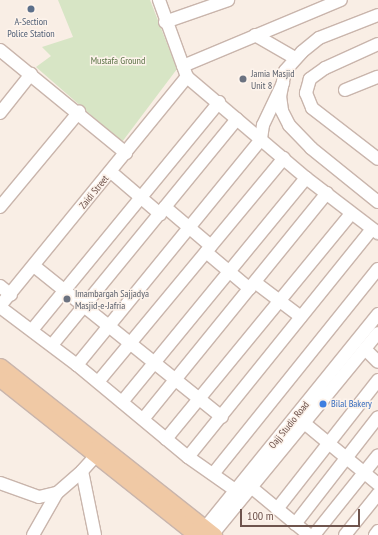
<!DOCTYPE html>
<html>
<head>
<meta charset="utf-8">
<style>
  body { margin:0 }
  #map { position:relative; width:378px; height:535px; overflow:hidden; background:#f9eee5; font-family:"PT Sans Narrow",sans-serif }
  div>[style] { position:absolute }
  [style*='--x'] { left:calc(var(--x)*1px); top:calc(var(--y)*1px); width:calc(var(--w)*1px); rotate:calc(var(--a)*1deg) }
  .green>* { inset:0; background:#d7e5c5 }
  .roads { filter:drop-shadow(1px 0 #c9b5ac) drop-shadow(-1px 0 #c9b5ac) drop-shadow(0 1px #c9b5ac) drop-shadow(0 -1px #c9b5ac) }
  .minor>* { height:12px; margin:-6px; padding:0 6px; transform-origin:6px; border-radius:6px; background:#fff }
  .major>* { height:15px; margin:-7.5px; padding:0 7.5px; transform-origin:7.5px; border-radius:7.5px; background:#f0c9a5 }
  .dots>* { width:11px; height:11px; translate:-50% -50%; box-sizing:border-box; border:2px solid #fdf3eb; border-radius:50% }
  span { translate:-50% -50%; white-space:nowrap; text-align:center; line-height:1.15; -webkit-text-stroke:3px #fdf3eb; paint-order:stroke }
  .service-label { font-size:10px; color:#4e5e75 }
  .park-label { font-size:10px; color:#5b7347 }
  .worship-label { font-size:10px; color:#5b616d }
  .left { translate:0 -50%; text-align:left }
  .street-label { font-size:10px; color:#6f544d }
  .shop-label { font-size:10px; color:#366cbe }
  .scale { position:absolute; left:240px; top:509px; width:120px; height:18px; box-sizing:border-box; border:2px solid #6f544d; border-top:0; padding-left:5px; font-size:12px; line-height:14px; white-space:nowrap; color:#6f544d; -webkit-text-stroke:3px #fdf3eb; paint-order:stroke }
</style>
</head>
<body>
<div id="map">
  <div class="green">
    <div style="clip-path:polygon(58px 0,150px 0,177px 69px,122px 142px,36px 67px,51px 56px,42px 47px,73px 37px)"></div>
  </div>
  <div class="roads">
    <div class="minor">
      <div style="--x:159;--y:0;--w:82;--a:70"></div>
      <div style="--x:187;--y:77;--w:156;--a:40.3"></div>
      <div style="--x:306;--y:178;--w:91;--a:37.4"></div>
      <div style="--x:378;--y:15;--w:63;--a:158.7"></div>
      <div style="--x:319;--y:38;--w:22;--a:141"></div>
      <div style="--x:302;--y:52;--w:25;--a:132"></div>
      <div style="--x:285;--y:71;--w:25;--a:101"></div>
      <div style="--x:280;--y:96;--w:15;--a:82"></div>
      <div style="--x:282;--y:111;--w:16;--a:63"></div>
      <div style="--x:289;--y:125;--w:32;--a:46"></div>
      <div style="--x:311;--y:148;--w:86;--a:38.9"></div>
      <div style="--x:165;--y:22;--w:67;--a:-19.2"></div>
      <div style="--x:255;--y:35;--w:46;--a:29.9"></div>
      <div style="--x:378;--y:44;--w:58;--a:155.6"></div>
      <div style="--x:325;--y:68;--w:19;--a:144"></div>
      <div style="--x:310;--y:79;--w:15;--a:106"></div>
      <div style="--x:306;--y:93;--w:16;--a:68"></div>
      <div style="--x:312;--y:108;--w:83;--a:37.7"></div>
      <div style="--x:0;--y:50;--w:163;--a:39.3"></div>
      <div style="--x:183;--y:66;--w:171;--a:-22.7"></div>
      <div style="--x:345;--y:90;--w:35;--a:-22"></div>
      <div style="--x:0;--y:113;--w:50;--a:-51.5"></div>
      <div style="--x:111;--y:172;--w:65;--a:40.6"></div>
      <div style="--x:0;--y:207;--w:124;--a:-50.3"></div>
      <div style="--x:165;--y:207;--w:60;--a:40.3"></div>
      <div style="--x:206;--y:252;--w:57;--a:40.1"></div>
      <div style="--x:34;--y:266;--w:241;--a:38.8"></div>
      <div style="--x:256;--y:283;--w:56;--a:37.1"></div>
      <div style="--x:0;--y:286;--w:14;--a:39"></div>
      <div style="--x:0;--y:306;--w:296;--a:-50.8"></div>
      <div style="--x:0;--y:307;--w:96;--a:37"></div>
      <div style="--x:77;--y:365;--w:144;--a:39.7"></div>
      <div style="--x:188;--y:457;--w:57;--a:35.1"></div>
      <div style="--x:32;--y:330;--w:295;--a:-50.6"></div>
      <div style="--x:52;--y:345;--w:292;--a:-50.7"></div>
      <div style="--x:365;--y:349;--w:18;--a:45"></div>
      <div style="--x:77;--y:365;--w:291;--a:-50.8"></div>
      <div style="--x:261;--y:139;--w:14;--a:-82"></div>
      <div style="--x:263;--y:125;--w:47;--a:-64.5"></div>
      <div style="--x:98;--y:382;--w:291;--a:-50.3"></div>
      <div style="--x:122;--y:402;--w:290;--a:-50.6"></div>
      <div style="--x:144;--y:418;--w:290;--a:-50.9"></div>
      <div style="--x:303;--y:422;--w:97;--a:39.6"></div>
      <div style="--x:166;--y:439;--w:291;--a:-50.6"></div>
      <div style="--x:188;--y:457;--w:293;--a:-51.1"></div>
      <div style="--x:213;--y:474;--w:263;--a:-51.2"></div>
      <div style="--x:0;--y:483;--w:41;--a:19.7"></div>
      <div style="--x:39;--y:497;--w:18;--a:-13"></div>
      <div style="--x:57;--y:493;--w:33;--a:-41"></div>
      <div style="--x:251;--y:487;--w:75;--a:39.6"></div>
      <div style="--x:277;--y:509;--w:164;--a:-51.9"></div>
      <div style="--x:295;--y:524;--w:135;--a:-52.2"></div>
      <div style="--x:200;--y:534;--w:283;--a:-51"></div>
      <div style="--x:33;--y:535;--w:48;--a:-60.3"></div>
      <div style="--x:95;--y:535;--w:65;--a:-101.5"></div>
      <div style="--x:82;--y:471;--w:30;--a:-48"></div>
      <div style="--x:212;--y:535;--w:261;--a:-50.6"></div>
      <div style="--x:314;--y:535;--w:102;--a:-51.3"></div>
      <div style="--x:345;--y:535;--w:53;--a:-51.2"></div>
      <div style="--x:375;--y:535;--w:5;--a:-53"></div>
    </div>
    <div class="major">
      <div style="--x:0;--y:366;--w:273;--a:38.3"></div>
      <div style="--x:0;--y:379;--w:251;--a:38.5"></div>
    </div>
  </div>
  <div class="dots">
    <div style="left:31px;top:9px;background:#5c6f8a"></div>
    <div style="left:243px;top:79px;background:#6b7280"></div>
    <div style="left:67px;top:299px;background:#6b7280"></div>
    <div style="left:323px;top:404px;background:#3f7fe0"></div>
  </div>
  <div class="service-label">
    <span style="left:31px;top:27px">A-Section<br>Police Station</span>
  </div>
  <div class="park-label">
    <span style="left:118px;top:61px">Mustafa Ground</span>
  </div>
  <div class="worship-label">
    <span class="left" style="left:251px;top:79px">Jamia Masjid<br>Unit 8</span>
    <span class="left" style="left:75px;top:299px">Imambargah Sajjadya<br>Masjid-e-Jafria</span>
  </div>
  <div class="street-label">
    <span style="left:94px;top:192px;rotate:-51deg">Zaidi Street</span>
    <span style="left:289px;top:425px;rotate:-51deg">Oajj Studio Road</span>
  </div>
  <div class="shop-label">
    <span class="left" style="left:331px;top:404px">Bilal Bakery</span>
  </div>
  <div class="scale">100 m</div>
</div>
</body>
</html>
